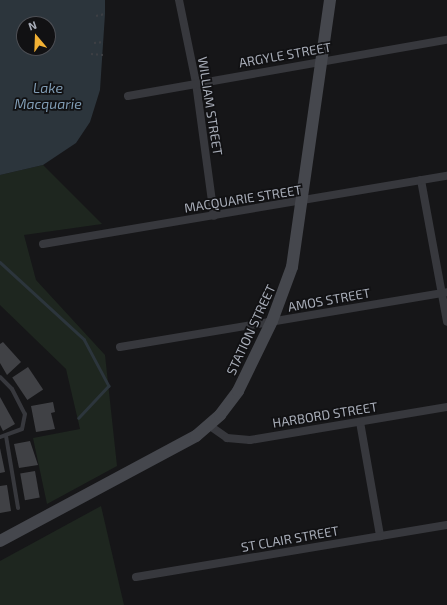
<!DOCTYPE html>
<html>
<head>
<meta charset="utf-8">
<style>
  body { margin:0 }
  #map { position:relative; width:447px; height:605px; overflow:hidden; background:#161618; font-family:"Exo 2",sans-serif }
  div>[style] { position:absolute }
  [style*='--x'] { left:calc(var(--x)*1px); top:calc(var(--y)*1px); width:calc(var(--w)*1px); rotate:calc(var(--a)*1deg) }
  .green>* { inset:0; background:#1e261f }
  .water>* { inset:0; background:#2c353c }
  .stream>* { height:2.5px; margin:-1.25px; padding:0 1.25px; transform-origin:1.25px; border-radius:1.25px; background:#2c353c }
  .building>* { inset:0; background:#404145; transform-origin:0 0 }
  .path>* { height:1.5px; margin-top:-0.75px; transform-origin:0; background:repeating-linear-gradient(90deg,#3d3f44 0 2px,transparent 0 5px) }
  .lane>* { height:4px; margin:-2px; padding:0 2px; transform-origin:2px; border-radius:2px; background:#37383d }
  .street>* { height:8px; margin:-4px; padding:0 4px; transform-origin:4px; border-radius:4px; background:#37383d }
  .secondary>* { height:12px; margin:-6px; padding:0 6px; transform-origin:6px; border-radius:6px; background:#45474d }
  span { translate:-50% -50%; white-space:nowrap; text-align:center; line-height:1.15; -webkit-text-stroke:3.5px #111113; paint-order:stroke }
  .street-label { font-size:13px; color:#a8adb8 }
  .water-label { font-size:14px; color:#7f9bb3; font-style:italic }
  .north { position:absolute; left:16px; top:16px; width:40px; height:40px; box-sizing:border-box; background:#111113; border:1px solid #4d4f55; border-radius:50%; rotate:341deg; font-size:11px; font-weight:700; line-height:16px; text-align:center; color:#a8adb8 }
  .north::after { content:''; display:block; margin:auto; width:14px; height:18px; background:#f2b134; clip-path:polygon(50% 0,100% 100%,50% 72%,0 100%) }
</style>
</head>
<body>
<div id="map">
  <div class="green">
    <div style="clip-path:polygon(43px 165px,102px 224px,24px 235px,36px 280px,105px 355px,117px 466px,47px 504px,33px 438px,80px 429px,66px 369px,0 305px,0 175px)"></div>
    <div style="clip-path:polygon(101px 506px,124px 605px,0 605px,0 561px)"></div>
  </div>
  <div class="water">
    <div style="clip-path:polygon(evenodd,0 0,105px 0,105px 14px,100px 90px,90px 122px,76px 143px,43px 165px,0 175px,0 0,24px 24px,48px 24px,48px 48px,24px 48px,24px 24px)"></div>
  </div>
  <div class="stream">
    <div style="--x:0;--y:262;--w:114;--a:42.5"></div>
    <div style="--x:84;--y:339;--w:53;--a:62"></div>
    <div style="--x:109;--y:386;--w:44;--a:133.2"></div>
  </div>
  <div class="building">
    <div style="clip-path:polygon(3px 342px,21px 362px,7px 375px,0 363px,0 344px)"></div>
    <div style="left:28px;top:367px;width:27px;height:19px;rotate:56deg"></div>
    <div style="clip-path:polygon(0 397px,15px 424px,3px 431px,0 425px)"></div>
    <div style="clip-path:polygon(53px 402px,55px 412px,51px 413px,55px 429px,36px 432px,31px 406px)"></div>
    <div style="clip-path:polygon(30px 441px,38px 465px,19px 468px,14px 444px)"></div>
    <div style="clip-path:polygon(0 448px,5px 472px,0 473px)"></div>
    <div style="left:35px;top:471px;width:27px;height:15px;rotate:80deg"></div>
    <div style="clip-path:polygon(7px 485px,11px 511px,0 513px,0 486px)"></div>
  </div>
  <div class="path">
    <div style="--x:96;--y:16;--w:9;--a:-13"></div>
    <div style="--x:94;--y:43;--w:10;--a:-6"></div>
    <div style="--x:91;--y:54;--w:12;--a:5"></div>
  </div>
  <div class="lane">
    <div style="--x:0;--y:377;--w:17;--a:45"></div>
    <div style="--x:12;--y:389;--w:28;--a:63"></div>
    <div style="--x:25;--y:414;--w:15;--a:101"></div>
    <div style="--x:22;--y:429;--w:23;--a:160"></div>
    <div style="--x:6;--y:436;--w:73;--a:80.5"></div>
  </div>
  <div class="street">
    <div style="--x:179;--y:0;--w:85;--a:78.4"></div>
    <div style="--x:196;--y:83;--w:134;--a:82.3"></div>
    <div style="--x:128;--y:96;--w:324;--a:-10"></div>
    <div style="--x:421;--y:180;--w:144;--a:79.6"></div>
    <div style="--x:43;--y:244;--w:410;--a:-9.6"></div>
    <div style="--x:120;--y:347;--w:332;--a:-9.5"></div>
    <div style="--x:360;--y:422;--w:116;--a:80"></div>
    <div style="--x:210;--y:426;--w:21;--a:35"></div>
    <div style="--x:227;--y:438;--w:23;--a:5"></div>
    <div style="--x:250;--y:440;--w:200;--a:-9.5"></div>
    <div style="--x:136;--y:577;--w:315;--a:-9.5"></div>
  </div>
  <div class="secondary">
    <div style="--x:0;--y:541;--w:222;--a:-28.2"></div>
    <div style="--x:196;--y:436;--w:32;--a:-41"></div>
    <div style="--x:220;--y:415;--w:30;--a:-53"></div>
    <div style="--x:238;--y:391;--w:78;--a:-64.1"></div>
    <div style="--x:272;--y:321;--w:58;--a:-69.7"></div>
    <div style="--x:292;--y:267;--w:270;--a:-81.9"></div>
  </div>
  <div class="street-label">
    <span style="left:285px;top:55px;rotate:-10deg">ARGYLE STREET</span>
    <span style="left:210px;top:106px;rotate:81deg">WILLIAM STREET</span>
    <span style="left:243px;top:199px;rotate:-9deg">MACQUARIE STREET</span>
    <span style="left:329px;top:300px;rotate:-10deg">AMOS STREET</span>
    <span style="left:251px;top:330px;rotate:-65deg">STATION STREET</span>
    <span style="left:325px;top:415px;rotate:-9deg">HARBORD STREET</span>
    <span style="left:290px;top:539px;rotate:-10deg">ST CLAIR STREET</span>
  </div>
  <div class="water-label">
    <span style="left:48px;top:96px">Lake<br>Macquarie</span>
  </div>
  <div class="north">N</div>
</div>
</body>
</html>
